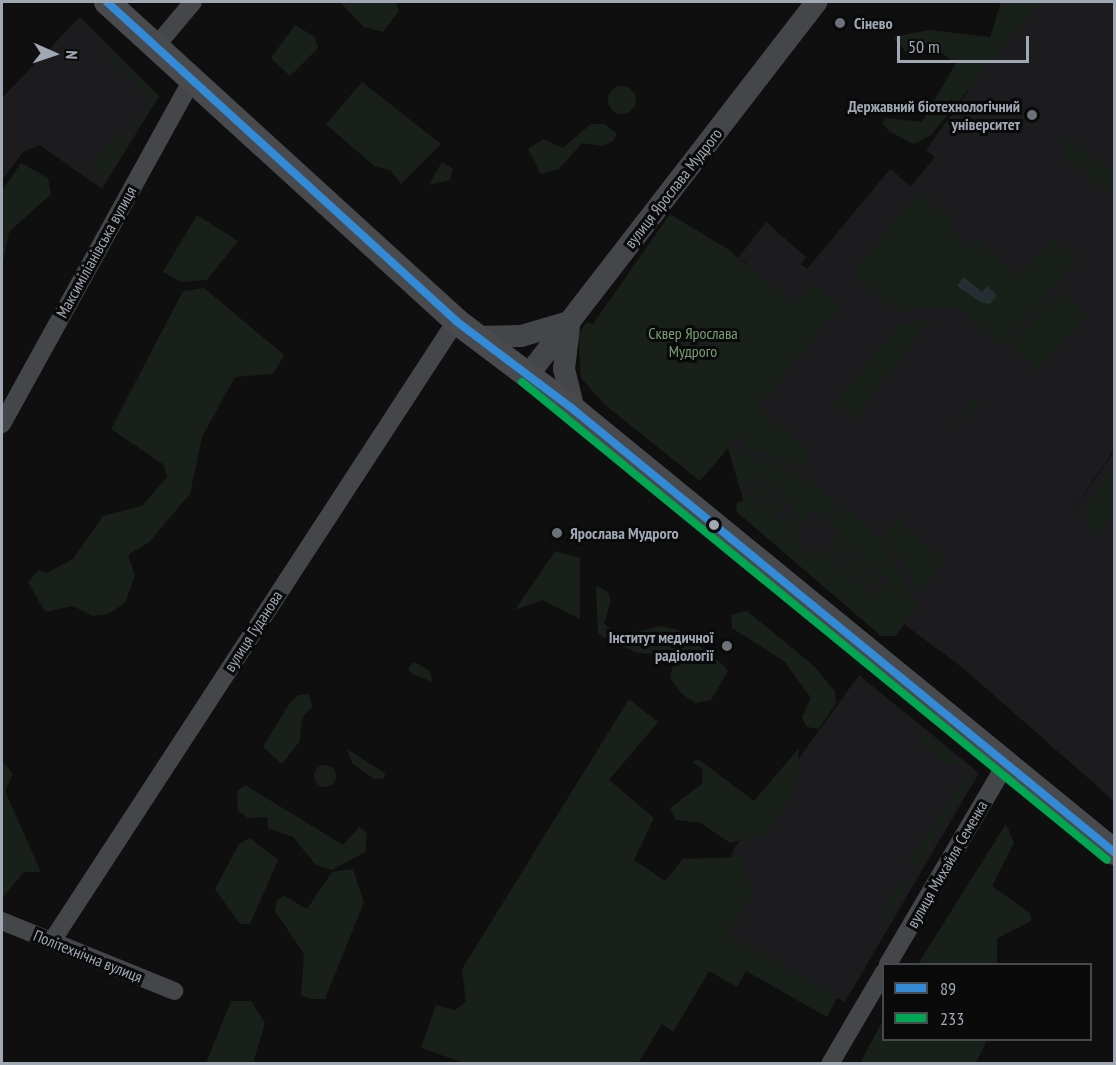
<!DOCTYPE html>
<html>
<head>
<meta charset="utf-8">
<style>
  body { margin:0 }
  #map { position:relative; width:1116px; height:1065px; overflow:hidden; background:#0f0f10; font-family:"PT Sans Narrow",sans-serif }
  div>[style] { position:absolute }
  [style*='--x'] { left:calc(var(--x)*1px); top:calc(var(--y)*1px); width:calc(var(--w)*1px); rotate:calc(var(--a)*1deg) }
  .built>* { inset:0; background:#1c1c1e }
  .green>* { inset:0; background:#19201a; transform-origin:0 0 }
  .round { border-radius:50% }
  .water>* { inset:0; background:#252f33 }
  .minor>* { height:18px; margin:-9px; padding:0 9px; transform-origin:9px; border-radius:9px; background:#444649 }
  .tertiary>* { height:22px; margin:-11px; padding:0 11px; transform-origin:11px; border-radius:11px; background:#444649 }
  .secondary>* { height:26px; margin:-13px; padding:0 13px; transform-origin:13px; border-radius:13px; background:#484a4d }
  .bus-1>* { height:8px; margin:-4px; padding:0 4px; transform-origin:4px; border-radius:4px; background:#338bd7 }
  .bus-2>* { height:8px; margin:-4px; padding:0 4px; transform-origin:4px; border-radius:4px; background:#00a651 }
  .dots>* { width:16px; height:16px; translate:-50% -50%; box-sizing:border-box; border:3px solid #0a0a0b; border-radius:50% }
  span { translate:-50% -50%; white-space:nowrap; text-align:center; line-height:1.15; -webkit-text-stroke:6px #0a0a0b; paint-order:stroke }
  .poi-label { font-size:16px; color:#9fa8b3; font-weight:700 }
  .left { translate:0 -50%; text-align:left }
  .right { translate:-100% -50%; text-align:right }
  .street-label { font-size:16px; color:#9fa8b3 }
  .park-label { font-size:16px; color:#799f74 }
  .frame { position:absolute; inset:0; border:3px solid #9fa8b3; pointer-events:none }
  .legend { position:absolute; left:882px; top:963px; width:210px; height:78px; box-sizing:border-box; background:#0a0a0b; border:2px solid #46494e; margin:0; padding:8px 10px; list-style:none; font-size:18px; color:#9fa8b3 }
  .legend li { display:flex; align-items:center; gap:12px; height:30px }
  .legend b { width:30px; border:2px solid #46494e }
  .north { position:absolute; left:24px; top:24px; width:60px; height:60px; -webkit-text-stroke:4px #0a0a0b; paint-order:stroke; rotate:93deg; font-size:16px; font-weight:700; line-height:24px; text-align:center; color:#9fa8b3 }
  .north::after { content:''; display:block; margin:auto; width:21px; height:27px; background:#9fa8b3; clip-path:polygon(50% 0,100% 100%,50% 72%,0 100%) }
  .scale { position:absolute; left:897px; top:36px; width:132px; height:27px; box-sizing:border-box; border:3px solid #9fa8b3; border-top:0; padding-left:8px; font-size:18px; line-height:21px; white-space:nowrap; color:#9fa8b3; -webkit-text-stroke:4px #0a0a0b; paint-order:stroke }
</style>
</head>
<body>
<div id="map">
  <div class="built">
    <div style="clip-path:polygon(1032px 2px,1114px 2px,1114px 450px,1062px 526px,1114px 452px,1114px 801px,963px 668px,745px 506px,727px 445px,746px 263px,738px 258px,766px 222px,806px 257px,801px 264px,807px 269px,890px 169px,911px 186px,935px 157px,926px 150px)"></div>
    <div style="clip-path:polygon(80px 17px,159px 96px,102px 189px,40px 145px,23px 152px,2px 180px,2px 98px)"></div>
    <div style="clip-path:polygon(859px 675px,979px 773px,845px 1002px,710px 924px,733px 850px)"></div>
  </div>
  <div class="green">
    <div style="clip-path:polygon(340px 2px,395px 2px,399px 11px,383px 32px,364px 27px)"></div>
    <div style="clip-path:polygon(1001px 2px,1041px 2px,931px 135px,913px 144px,889px 131px,882px 123px,886px 118px,922px 122px,956px 63px,927px 43px,906px 52px,893px 37px,929px 30px,990px 37px)"></div>
    <div style="clip-path:polygon(295px 25px,315px 37px,318px 48px,290px 76px,271px 58px)"></div>
    <div style="clip-path:polygon(109px 48px,159px 96px,138px 129px,133px 126px,150px 100px,104px 54px)"></div>
    <div style="clip-path:polygon(362px 82px,441px 144px,401px 184px,390px 170px,374px 166px,326px 124px)"></div>
    <div class="round" style="left:608px;top:86px;width:28px;height:28px"></div>
    <div style="clip-path:polygon(591px 124px,605px 124px,617px 134px,613px 141px,603px 146px,582px 143px,559px 169px,541px 174px,528px 149px,543px 139px,563px 148px)"></div>
    <div style="clip-path:polygon(122px 131px,133px 138px,106px 181px,88px 168px)"></div>
    <div style="clip-path:polygon(1065px 135px,1114px 172px,1113px 196px,1065px 158px)"></div>
    <div style="clip-path:polygon(442px 162px,453px 169px,450px 180px,429px 185px)"></div>
    <div style="clip-path:polygon(21px 163px,48px 178px,51px 194px,9px 232px,2px 267px,2px 191px)"></div>
    <div style="clip-path:polygon(918px 192px,954px 221px,953px 232px,971px 246px,978px 240px,1021px 276px,1052px 238px,1080px 258px,1004px 346px,956px 308px,898px 310px,851px 274px)"></div>
    <div style="clip-path:polygon(670px 214px,729px 250px,795px 305px,812px 284px,841px 305px,758px 408px,813px 452px,805px 465px,796px 467px,743px 446px,736px 436px,729px 446px,809px 479px,838px 501px,823px 520px,812px 512px,803px 523px,790px 513px,795px 506px,755px 475px,742px 490px,783px 521px,788px 516px,801px 525px,793px 537px,805px 549px,819px 557px,828px 547px,841px 557px,836px 564px,876px 595px,889px 580px,848px 548px,843px 555px,829px 545px,838px 532px,828px 524px,842px 504px,882px 539px,918px 607px,895px 636px,881px 636px,737px 512px,736px 504px,744px 500px,728px 448px,700px 481px,604px 404px,581px 378px,578px 334px,587px 322px,593px 324px)"></div>
    <div style="clip-path:polygon(197px 215px,238px 241px,207px 280px,182px 282px,163px 272px)"></div>
    <div style="clip-path:polygon(204px 288px,284px 355px,273px 374px,235px 377px,202px 437px,190px 494px,149px 542px,128px 555px,135px 575px,125px 603px,108px 614px,93px 616px,73px 606px,45px 612px,28px 582px,39px 570px,47px 573px,73px 559px,103px 516px,142px 506px,167px 477px,164px 465px,111px 429px,183px 291px)"></div>
    <div style="left:1059px;top:290px;width:38px;height:74px;rotate:42deg"></div>
    <div style="clip-path:polygon(933px 319px,854px 419px,834px 404px,898px 324px)"></div>
    <div style="clip-path:polygon(974px 398px,979px 406px,958px 427px,955px 422px)"></div>
    <div style="clip-path:polygon(1114px 466px,1114px 519px,1089px 536px,1086px 507px)"></div>
    <div style="left:755px;top:482px;width:39px;height:11px;rotate:37deg"></div>
    <div style="clip-path:polygon(896px 519px,946px 559px,921px 594px,882px 533px)"></div>
    <div style="clip-path:polygon(555px 551px,580px 558px,580px 619px,542px 600px,515px 610px)"></div>
    <div style="left:848px;top:556px;width:39px;height:10px;rotate:36deg"></div>
    <div style="clip-path:polygon(596px 586px,608px 592px,611px 601px,604px 624px,620px 636px,660px 626px,679px 630px,722px 664px,728px 671px,711px 700px,695px 703px,681px 693px,670px 678px,675px 655px,637px 653px,598px 634px)"></div>
    <div style="clip-path:polygon(747px 611px,815px 667px,835px 692px,836px 703px,819px 729px,807px 727px,802px 717px,811px 698px,785px 662px,732px 628px,731px 615px)"></div>
    <div style="clip-path:polygon(413px 662px,429px 670px,433px 682px,412px 674px,408px 669px)"></div>
    <div style="clip-path:polygon(309px 694px,312px 707px,302px 718px,300px 741px,282px 764px,263px 747px,289px 704px,298px 695px)"></div>
    <div style="clip-path:polygon(629px 699px,658px 722px,609px 780px,654px 818px,634px 860px,665px 881px,683px 859px,742px 857px,753px 894px,730px 935px,837px 997px,827px 1017px,746px 971px,737px 987px,709px 971px,673px 1032px,662px 1024px,638px 1063px,464px 1063px,421px 1048px,436px 1005px,455px 1010px,466px 1002px,462px 969px)"></div>
    <div style="clip-path:polygon(925px 733px,967px 766px,972px 778px,917px 870px,908px 864px,968px 774px,962px 765px,947px 764px,919px 741px)"></div>
    <div style="clip-path:polygon(799px 748px,795px 789px,771px 832px,730px 843px,701px 823px,676px 820px,670px 808px,702px 784px,703px 770px,692px 762px,698px 759px,754px 801px)"></div>
    <div style="clip-path:polygon(347px 749px,385px 773px,384px 778px,374px 779px,352px 763px)"></div>
    <div style="clip-path:polygon(2px 761px,13px 774px,5px 791px,41px 872px,24px 872px,2px 898px)"></div>
    <div class="round" style="left:314px;top:765px;width:22px;height:22px"></div>
    <div style="clip-path:polygon(245px 785px,343px 845px,359px 827px,367px 833px,365px 852px,332px 870px,316px 865px,293px 837px,268px 828px,267px 817px,248px 818px,238px 811px,237px 791px)"></div>
    <div style="clip-path:polygon(1006px 824px,1014px 843px,992px 886px,1030px 913px,1031px 921px,997px 938px,997px 964px,918px 964px)"></div>
    <div style="clip-path:polygon(250px 838px,278px 860px,250px 924px,240px 924px,215px 889px,239px 844px)"></div>
    <div style="clip-path:polygon(353px 869px,364px 902px,325px 999px,311px 999px,301px 995px,304px 954px,275px 911px,277px 900px,284px 896px,307px 909px,332px 872px)"></div>
    <div style="left:899px;top:880px;width:10px;height:41px;rotate:29deg"></div>
    <div style="clip-path:polygon(231px 1001px,251px 1001px,265px 1023px,253px 1063px,206px 1063px)"></div>
    <div style="clip-path:polygon(883px 1020px,884px 1040px,987px 1040px,976px 1063px,860px 1063px)"></div>
  </div>
  <div class="water">
    <div style="clip-path:polygon(964px 277px,982px 292px,987px 286px,997px 295px,990px 304px,980px 302px,957px 286px)"></div>
  </div>
  <div class="minor">
    <div style="--x:156;--y:46;--w:57;--a:-49.9"></div>
    <div style="--x:2;--y:424;--w:393;--a:-61.1"></div>
    <div style="--x:2;--y:921;--w:186;--a:22.1"></div>
    <div style="--x:52;--y:941;--w:740;--a:-56.91"></div>
    <div style="--x:888;--y:964;--w:232;--a:-59.5"></div>
    <div style="--x:830;--y:1064;--w:107;--a:-59.6"></div>
  </div>
  <div class="tertiary">
    <div style="--x:569;--y:326;--w:43;--a:96.6"></div>
    <div style="--x:564;--y:369;--w:42;--a:76.3"></div>
    <div style="--x:477;--y:337;--w:44;--a:-1.3"></div>
    <div style="--x:521;--y:336;--w:50;--a:-16.3"></div>
    <div style="--x:529;--y:374;--w:470;--a:-52.3"></div>
  </div>
  <div class="secondary">
    <div style="--x:107;--y:2;--w:473;--a:42.4"></div>
    <div style="--x:456;--y:321;--w:148;--a:37"></div>
    <div style="--x:574;--y:410;--w:698;--a:39.3"></div>
  </div>
  <div class="bus-1">
    <div style="--x:107;--y:2;--w:473;--a:42.4"></div>
    <div style="--x:456;--y:321;--w:148;--a:37"></div>
    <div style="--x:574;--y:410;--w:698;--a:39.3"></div>
  </div>
  <div class="bus-2">
    <div style="--x:522;--y:382;--w:755;--a:39.25"></div>
  </div>
  <div class="dots">
    <div style="left:840px;top:23px;background:#6d727a"></div>
    <div style="left:1032px;top:115px;background:#6d727a"></div>
    <div style="left:714px;top:525px;background:#9fa8b3"></div>
    <div style="left:557px;top:533px;background:#6d727a"></div>
    <div style="left:727px;top:646px;background:#6d727a"></div>
  </div>
  <div class="poi-label">
    <span class="left" style="left:854px;top:23px">Сінево</span>
    <span class="right" style="left:1020px;top:115px">Державний біотехнологічний<br>університет</span>
    <span class="left" style="left:570px;top:533px">Ярослава Мудрого</span>
    <span class="right" style="left:714px;top:646px">Інститут медичної<br>радіології</span>
  </div>
  <div class="street-label">
    <span style="left:673px;top:188px;rotate:-52deg">вулиця Ярослава Мудрого</span>
    <span style="left:96px;top:252px;rotate:-61deg">Максиміліанівська вулиця</span>
    <span style="left:253px;top:631px;rotate:-57deg">вулиця Гуданова</span>
    <span style="left:947px;top:864px;rotate:-60deg">вулиця Михайля Семенка</span>
    <span style="left:88px;top:956px;rotate:22deg">Політехнічна вулиця</span>
  </div>
  <div class="park-label">
    <span style="left:693px;top:342px">Сквер Ярослава<br>Мудрого</span>
  </div>
  <div class="frame"></div>
  <ul class="legend">
  <li><b style="height:8px;background:#338bd7"></b>89</li>
  <li><b style="height:8px;background:#00a651"></b>233</li>
  </ul>
  <div class="north">N</div>
  <div class="scale">50 m</div>
</div>
</body>
</html>
